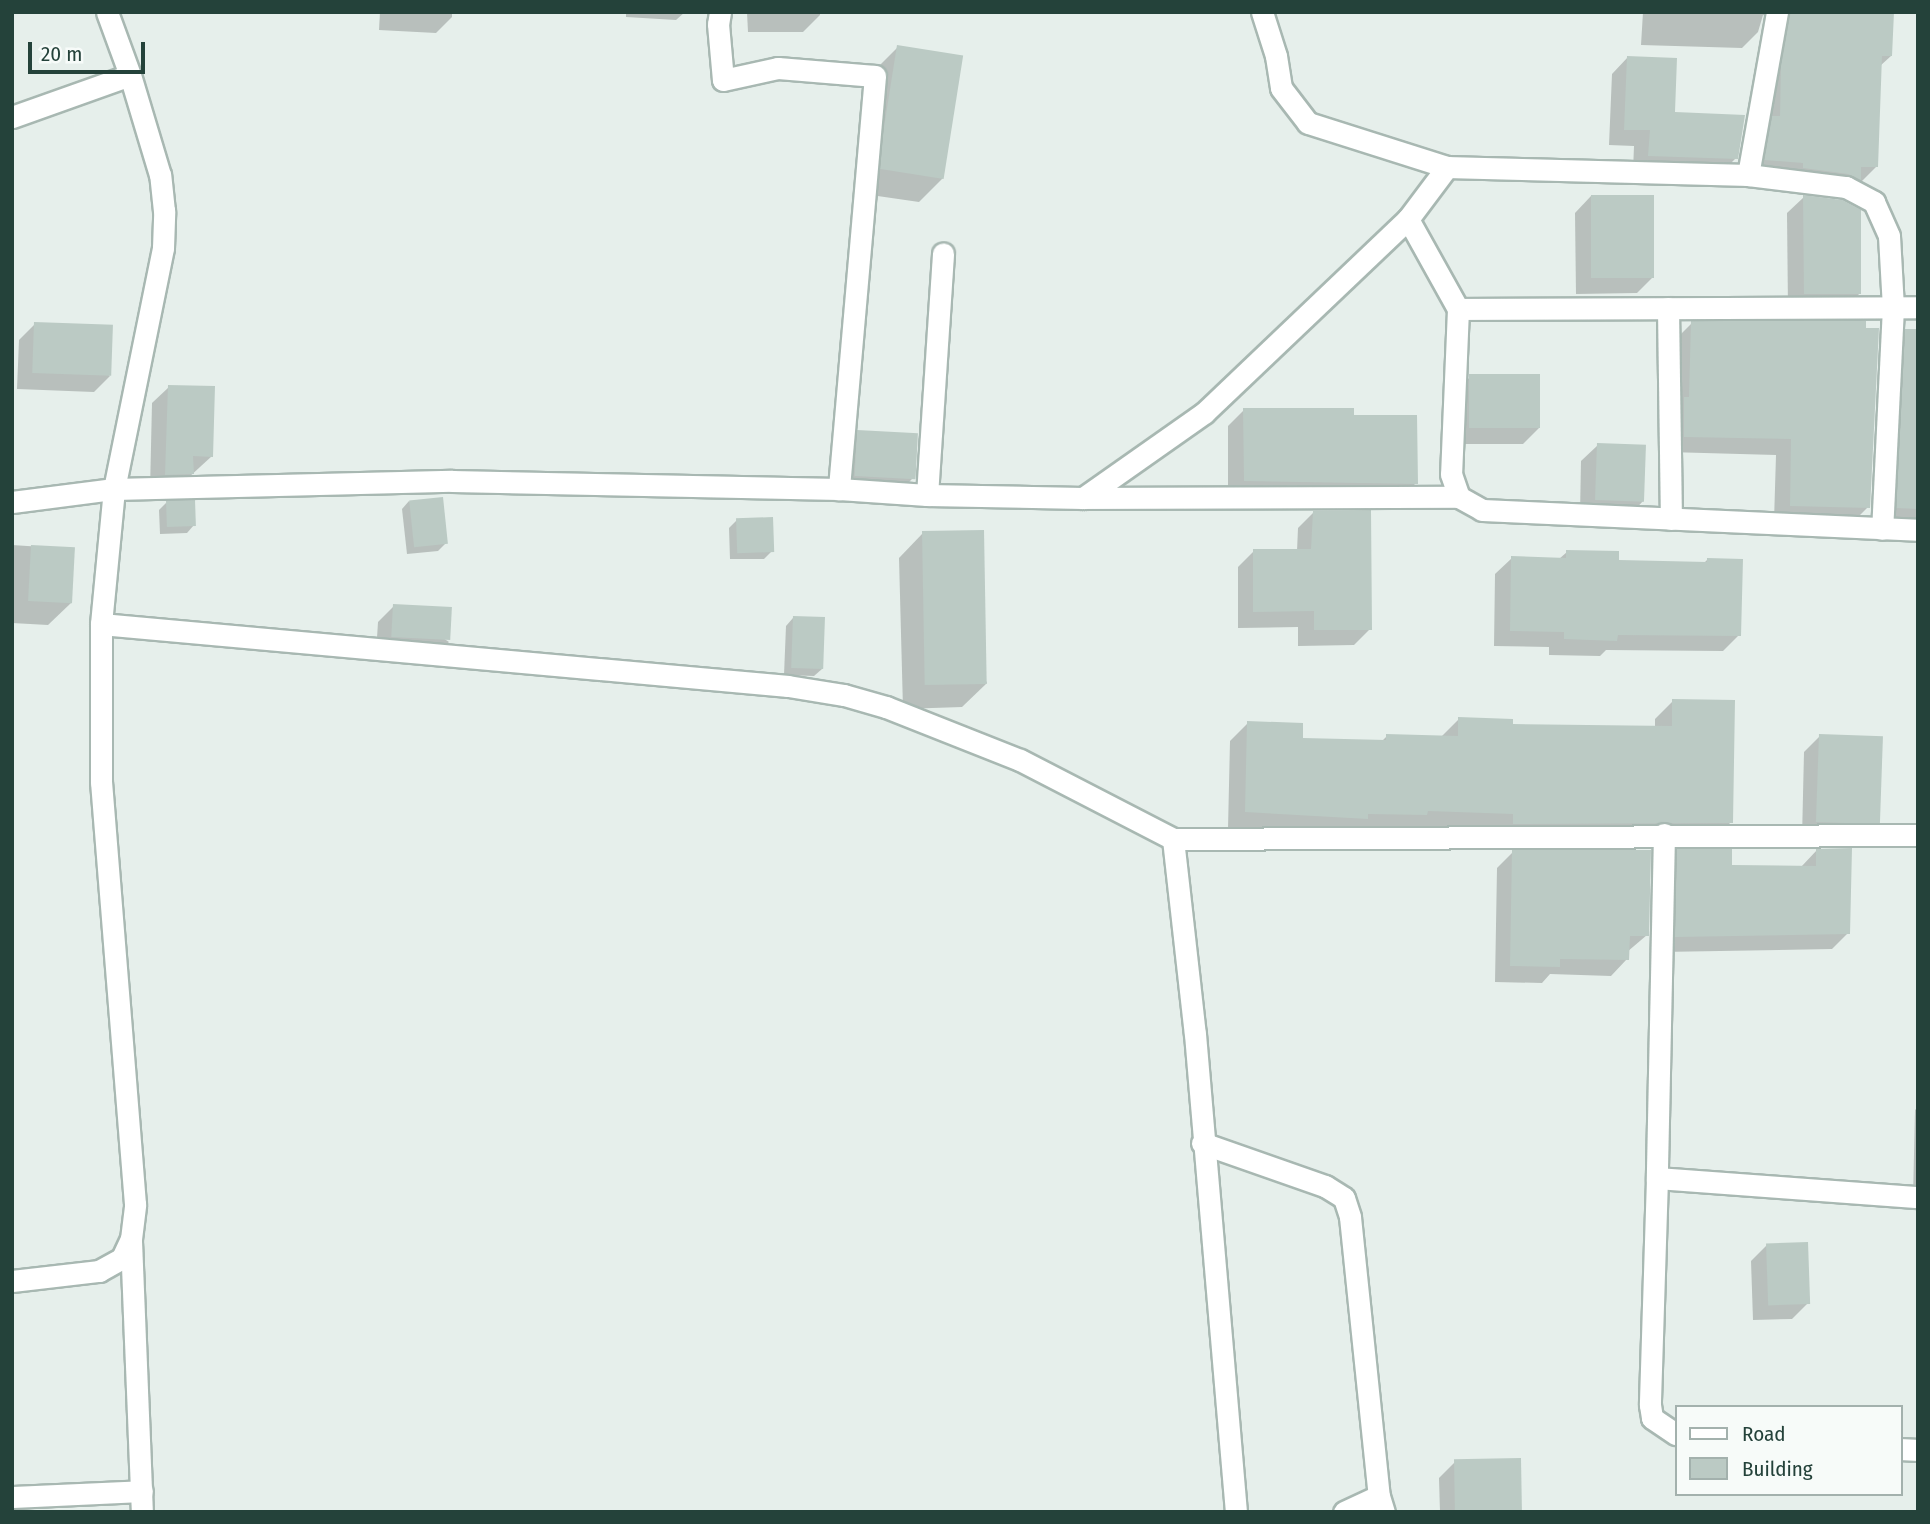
<!DOCTYPE html>
<html>
<head>
<meta charset="utf-8">
<style>
  body { margin:0 }
  #map { position:relative; width:1930px; height:1524px; overflow:hidden; background:#e6efeb; font-family:"Fira Sans Condensed",sans-serif }
  div>[style] { position:absolute }
  [style*='--x'] { left:calc(var(--x)*1px); top:calc(var(--y)*1px); width:calc(var(--w)*1px); rotate:calc(var(--a)*1deg) }
  .shadow>* { inset:0; background:#0003 }
  .building>* { inset:0; background:#bbcac4; transform-origin:0 0 }
  .roads { filter:drop-shadow(2px 0 #a8b8b2) drop-shadow(-2px 0 #a8b8b2) drop-shadow(0 2px #a8b8b2) drop-shadow(0 -2px #a8b8b2) }
  .street>* { height:21px; margin:-10.5px; padding:0 10.5px; transform-origin:10.5px; border-radius:10.5px; background:#fff }
  span { translate:-50% -50%; white-space:nowrap; text-align:center; line-height:1.15; -webkit-text-stroke:5px #f7fbf9; paint-order:stroke }
  .frame { position:absolute; inset:0; border:14px solid #24423a; pointer-events:none }
  .legend { position:absolute; left:1675px; top:1405px; width:228px; height:91px; box-sizing:border-box; background:#f7fbf9; border:2px solid #a3b1ad; margin:0; padding:9px 12px; list-style:none; font-size:21px; color:#24423a }
  .legend li { display:flex; align-items:center; gap:14px; height:35px }
  .legend b { width:35px; border:2px solid #a3b1ad }
  .scale { position:absolute; left:28px; top:42px; width:117px; height:32px; box-sizing:border-box; border:4px solid #24423a; border-top:0; padding-left:9px; font-size:21px; line-height:24px; white-space:nowrap; color:#24423a; -webkit-text-stroke:5px #f7fbf9; paint-order:stroke }
</style>
</head>
<body>
<div id="map">
  <div class="shadow">
    <div style="clip-path:polygon(380px 12px,452px 12px,452px 17px,436px 33px,379px 30px)"></div>
    <div style="clip-path:polygon(626px 12px,685px 12px,676px 20px,626px 17px)"></div>
    <div style="clip-path:polygon(747px 12px,820px 12px,820px 15px,803px 32px,748px 32px)"></div>
    <div style="clip-path:polygon(1643px 12px,1893px 12px,1891px 56px,1880px 66px,1876px 167px,1860px 183px,1749px 175px,1770px 18px,1763px 15px,1758px 32px,1742px 48px,1641px 45px)"></div>
    <div style="clip-path:polygon(898px 47px,943px 178px,919px 202px,857px 193px,874px 71px)"></div>
    <div style="clip-path:polygon(1628px 57px,1674px 114px,1736px 158px,1720px 174px,1633px 171px,1634px 146px,1609px 145px,1612px 74px)"></div>
    <div style="clip-path:polygon(1591px 196px,1653px 277px,1637px 293px,1576px 294px,1575px 213px)"></div>
    <div style="clip-path:polygon(1804px 197px,1860px 293px,1844px 310px,1788px 310px,1787px 213px)"></div>
    <div style="clip-path:polygon(1692px 323px,1868px 507px,1852px 523px,1774px 521px,1776px 455px,1668px 452px,1676px 339px)"></div>
    <div style="clip-path:polygon(35px 324px,110px 376px,94px 392px,17px 389px,19px 340px)"></div>
    <div style="clip-path:polygon(1906px 331px,1918px 331px,1918px 526px,1881px 524px,1890px 347px)"></div>
    <div style="clip-path:polygon(1470px 377px,1539px 428px,1523px 444px,1454px 444px,1454px 393px)"></div>
    <div style="clip-path:polygon(169px 387px,212px 456px,176px 489px,150px 490px,152px 403px)"></div>
    <div style="clip-path:polygon(1244px 410px,1353px 416px,1416px 483px,1400px 499px,1228px 496px,1228px 426px)"></div>
    <div style="clip-path:polygon(858px 432px,913px 478px,897px 494px,839px 492px,842px 448px)"></div>
    <div style="clip-path:polygon(1598px 445px,1644px 500px,1628px 517px,1580px 515px,1581px 461px)"></div>
    <div style="clip-path:polygon(409px 501px,446px 543px,438px 551px,407px 554px,402px 509px)"></div>
    <div style="clip-path:polygon(166px 503px,194px 525px,187px 533px,160px 534px,159px 510px)"></div>
    <div style="clip-path:polygon(1314px 512px,1370px 629px,1354px 645px,1298px 646px,1298px 627px,1238px 628px,1238px 567px,1254px 551px,1297px 551px,1298px 528px)"></div>
    <div style="clip-path:polygon(737px 520px,772px 551px,764px 559px,730px 559px,729px 528px)"></div>
    <div style="clip-path:polygon(923px 533px,987px 683px,962px 707px,903px 709px,899px 558px)"></div>
    <div style="clip-path:polygon(12px 545px,73px 549px,71px 603px,48px 625px,12px 623px)"></div>
    <div style="clip-path:polygon(1567px 552px,1617px 562px,1704px 563px,1708px 559px,1739px 635px,1723px 651px,1606px 650px,1600px 656px,1549px 655px,1549px 647px,1494px 646px,1495px 574px,1512px 558px,1559px 559px)"></div>
    <div style="clip-path:polygon(394px 606px,449px 642px,433px 658px,376px 653px,378px 622px)"></div>
    <div style="clip-path:polygon(793px 618px,822px 669px,814px 676px,784px 675px,786px 626px)"></div>
    <div style="clip-path:polygon(1673px 701px,1731px 822px,1713px 840px,1228px 829px,1230px 741px,1248px 723px,1301px 739px,1382px 741px,1387px 736px,1440px 738px,1459px 719px,1511px 726px,1655px 728px,1655px 719px)"></div>
    <div style="clip-path:polygon(1820px 736px,1879px 821px,1863px 837px,1802px 838px,1804px 752px)"></div>
    <div style="clip-path:polygon(1817px 850px,1848px 933px,1832px 949px,1660px 952px,1661px 867px,1678px 851px,1730px 867px,1801px 867px)"></div>
    <div style="clip-path:polygon(1513px 852px,1647px 935px,1627px 952px,1627px 959px,1611px 976px,1550px 974px,1542px 983px,1495px 982px,1497px 868px)"></div>
    <div style="clip-path:polygon(1918px 1107px,1918px 1198px,1913px 1198px,1915px 1110px)"></div>
    <div style="clip-path:polygon(1767px 1245px,1808px 1303px,1792px 1319px,1753px 1320px,1751px 1261px)"></div>
    <div style="clip-path:polygon(1455px 1462px,1520px 1512px,1440px 1512px,1439px 1478px)"></div>
  </div>
  <div class="building">
    <div style="clip-path:polygon(1790px 12px,1894px 12px,1892px 56px,1882px 56px,1878px 167px,1861px 167px,1861px 180px,1848px 174px,1803px 168px,1803px 163px,1764px 160px,1772px 116px,1780px 116px,1781px 63px)"></div>
    <div style="left:897px;top:45px;width:67px;height:125px;rotate:9deg"></div>
    <div style="clip-path:polygon(1627px 56px,1677px 58px,1675px 112px,1745px 115px,1738px 159px,1648px 156px,1650px 130px,1624px 130px)"></div>
    <div style="left:1591px;top:195px;width:63px;height:83px"></div>
    <div style="clip-path:polygon(1803px 195px,1842px 200px,1861px 210px,1861px 294px,1804px 294px)"></div>
    <div style="clip-path:polygon(1861px 320px,1866px 321px,1866px 328px,1879px 328px,1870px 508px,1790px 506px,1791px 439px,1684px 437px,1684px 397px,1689px 397px,1691px 321px)"></div>
    <div style="left:34px;top:322px;width:79px;height:51px;rotate:2deg"></div>
    <div style="clip-path:polygon(1905px 329px,1918px 329px,1918px 509px,1896px 508px)"></div>
    <div style="left:1540px;top:374px;width:54px;height:71px;rotate:90deg"></div>
    <div style="clip-path:polygon(168px 385px,215px 386px,213px 457px,193px 456px,194px 474px,165px 475px)"></div>
    <div style="clip-path:polygon(1243px 408px,1354px 408px,1354px 415px,1417px 415px,1418px 484px,1244px 481px)"></div>
    <div style="left:857px;top:430px;width:61px;height:46px;rotate:3deg"></div>
    <div style="left:1597px;top:443px;width:49px;height:57px;rotate:2deg"></div>
    <div style="left:443px;top:497px;width:47px;height:34px;rotate:84deg"></div>
    <div style="left:195px;top:500px;width:26px;height:29px;rotate:88deg"></div>
    <div style="clip-path:polygon(1371px 510px,1372px 630px,1314px 630px,1314px 611px,1253px 612px,1253px 549px,1311px 549px,1313px 511px)"></div>
    <div style="left:773px;top:517px;width:35px;height:37px;rotate:88deg"></div>
    <div style="left:984px;top:530px;width:154px;height:62px;rotate:89deg"></div>
    <div style="left:31px;top:545px;width:44px;height:56px;rotate:3deg"></div>
    <div style="clip-path:polygon(1566px 550px,1619px 551px,1619px 560px,1707px 562px,1707px 558px,1743px 559px,1741px 636px,1618px 635px,1617px 641px,1564px 639px,1564px 632px,1510px 631px,1511px 556px,1566px 558px)"></div>
    <div style="left:393px;top:604px;width:59px;height:33px;rotate:3deg"></div>
    <div style="left:793px;top:616px;width:32px;height:52px;rotate:2deg"></div>
    <div style="clip-path:polygon(1672px 699px,1735px 700px,1733px 823px,1513px 824px,1513px 814px,1428px 811px,1427px 815px,1368px 814px,1368px 819px,1245px 812px,1247px 721px,1303px 723px,1303px 738px,1386px 740px,1386px 734px,1458px 736px,1458px 717px,1513px 719px,1513px 724px,1672px 726px)"></div>
    <div style="left:1819px;top:734px;width:64px;height:88px;rotate:2deg"></div>
    <div style="clip-path:polygon(1852px 848px,1850px 934px,1675px 937px,1677px 849px,1732px 849px,1732px 865px,1816px 866px,1816px 849px)"></div>
    <div style="clip-path:polygon(1512px 850px,1651px 850px,1649px 936px,1630px 936px,1629px 960px,1560px 959px,1560px 967px,1510px 966px)"></div>
    <div style="left:1808px;top:1242px;width:62px;height:42px;rotate:88deg"></div>
    <div style="left:1521px;top:1458px;width:54px;height:67px;rotate:89deg"></div>
  </div>
  <div class="roads">
    <div class="street">
      <div style="--x:720;--y:12;--w:12;--a:99"></div>
      <div style="--x:718;--y:24;--w:56;--a:84.9"></div>
      <div style="--x:723;--y:80;--w:56;--a:-12.3"></div>
      <div style="--x:778;--y:68;--w:97;--a:4.7"></div>
      <div style="--x:875;--y:76;--w:415;--a:95"></div>
      <div style="--x:1262;--y:12;--w:46;--a:72.3"></div>
      <div style="--x:1276;--y:56;--w:32;--a:81"></div>
      <div style="--x:1281;--y:88;--w:44;--a:52.4"></div>
      <div style="--x:1308;--y:123;--w:146;--a:17.6"></div>
      <div style="--x:12;--y:117;--w:125;--a:-19.6"></div>
      <div style="--x:130;--y:75;--w:67;--a:-110.1"></div>
      <div style="--x:1748;--y:175;--w:99;--a:7"></div>
      <div style="--x:1846;--y:187;--w:32;--a:28"></div>
      <div style="--x:1874;--y:202;--w:37;--a:66"></div>
      <div style="--x:1889;--y:236;--w:71;--a:86.8"></div>
      <div style="--x:1893;--y:307;--w:222;--a:92.8"></div>
      <div style="--x:1408;--y:219;--w:103;--a:60.9"></div>
      <div style="--x:1458;--y:309;--w:165;--a:92.4"></div>
      <div style="--x:1451;--y:474;--w:24;--a:71"></div>
      <div style="--x:1459;--y:497;--w:26;--a:29"></div>
      <div style="--x:1482;--y:510;--w:436;--a:2.6"></div>
      <div style="--x:1668;--y:308;--w:211;--a:89.2"></div>
      <div style="--x:1458;--y:309;--w:460;--a:-0.2"></div>
      <div style="--x:927;--y:495;--w:242;--a:-86.2"></div>
      <div style="--x:1083;--y:498;--w:376;--a:-0.2"></div>
      <div style="--x:12;--y:502;--w:103;--a:-7.3"></div>
      <div style="--x:114;--y:489;--w:338;--a:-1.4"></div>
      <div style="--x:452;--y:481;--w:387;--a:1.2"></div>
      <div style="--x:839;--y:489;--w:88;--a:3.9"></div>
      <div style="--x:927;--y:495;--w:156;--a:1.1"></div>
      <div style="--x:1083;--y:498;--w:148;--a:-35.1"></div>
      <div style="--x:1204;--y:413;--w:282;--a:-43.6"></div>
      <div style="--x:1408;--y:219;--w:65;--a:-53.1"></div>
      <div style="--x:1447;--y:167;--w:301;--a:1.5"></div>
      <div style="--x:1748;--y:175;--w:166;--a:-79.9"></div>
      <div style="--x:101;--y:624;--w:690;--a:5.16"></div>
      <div style="--x:788;--y:686;--w:57;--a:9.1"></div>
      <div style="--x:844;--y:695;--w:44;--a:15.9"></div>
      <div style="--x:886;--y:707;--w:144;--a:21.6"></div>
      <div style="--x:1020;--y:760;--w:172;--a:27.3"></div>
      <div style="--x:1173;--y:839;--w:745;--a:-0.31"></div>
      <div style="--x:1664;--y:834;--w:344;--a:91.2"></div>
      <div style="--x:1657;--y:1178;--w:262;--a:4.2"></div>
      <div style="--x:1173;--y:839;--w:196;--a:83.6"></div>
      <div style="--x:1195;--y:1034;--w:480;--a:85.1"></div>
      <div style="--x:1202;--y:1143;--w:130;--a:19.3"></div>
      <div style="--x:1325;--y:1186;--w:22;--a:32"></div>
      <div style="--x:1344;--y:1198;--w:20;--a:72"></div>
      <div style="--x:1350;--y:1217;--w:281;--a:84.1"></div>
      <div style="--x:1379;--y:1496;--w:17;--a:73"></div>
      <div style="--x:1657;--y:1178;--w:227;--a:91.8"></div>
      <div style="--x:1650;--y:1405;--w:13;--a:81"></div>
      <div style="--x:1652;--y:1418;--w:29;--a:34"></div>
      <div style="--x:131;--y:1241;--w:271;--a:87.7"></div>
      <div style="--x:12;--y:1281;--w:88;--a:-6.6"></div>
      <div style="--x:99;--y:1271;--w:26;--a:-29"></div>
      <div style="--x:122;--y:1258;--w:21;--a:-65"></div>
      <div style="--x:131;--y:1239;--w:35;--a:-83"></div>
      <div style="--x:135;--y:1204;--w:423;--a:-94.6"></div>
      <div style="--x:101;--y:782;--w:158;--a:-90"></div>
      <div style="--x:101;--y:624;--w:136;--a:-84.5"></div>
      <div style="--x:114;--y:489;--w:246;--a:-78.5"></div>
      <div style="--x:163;--y:248;--w:37;--a:-88"></div>
      <div style="--x:164;--y:211;--w:36;--a:-96"></div>
      <div style="--x:160;--y:175;--w:104;--a:-106.7"></div>
      <div style="--x:1900;--y:1449;--w:18;--a:3"></div>
      <div style="--x:12;--y:1497;--w:130;--a:-2.6"></div>
      <div style="--x:1344;--y:1512;--w:38;--a:-25"></div>
    </div>
  </div>
  <div class="frame"></div>
  <ul class="legend">
  <li><b style="height:9px;background:#fff"></b>Road</li>
  <li><b style="height:19px;background:#bbcac4"></b>Building</li>
  </ul>
  <div class="scale">20 m</div>
</div>
</body>
</html>
